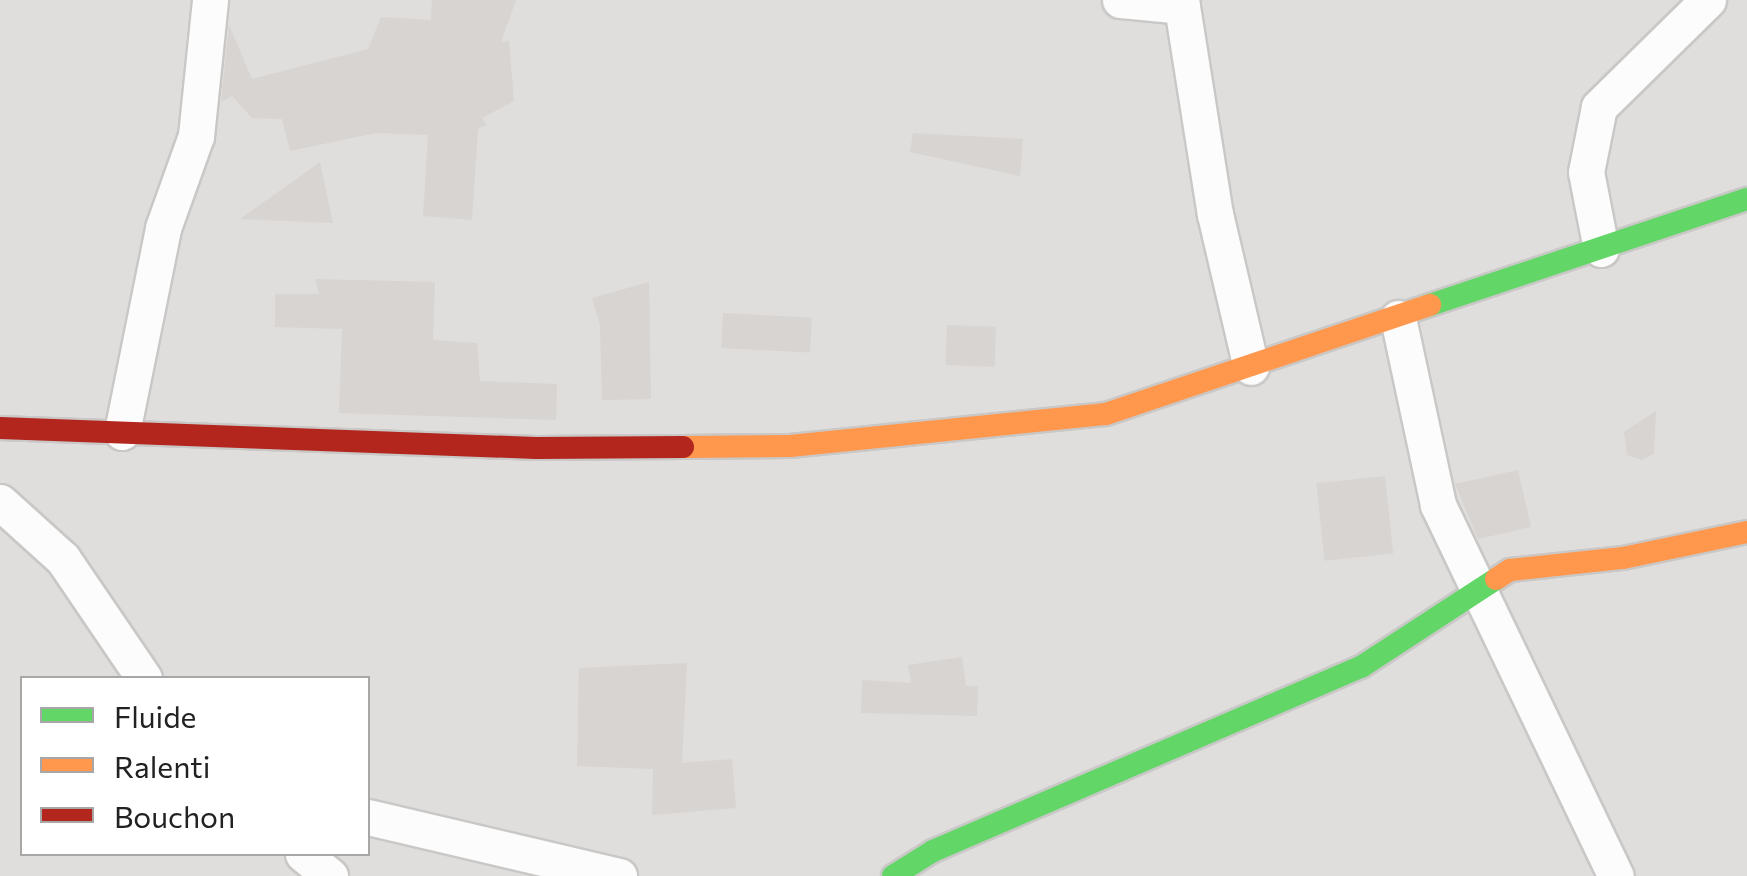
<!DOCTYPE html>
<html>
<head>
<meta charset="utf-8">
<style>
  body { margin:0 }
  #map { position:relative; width:1747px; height:876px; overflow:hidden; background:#f0eeeb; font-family:Commissioner,sans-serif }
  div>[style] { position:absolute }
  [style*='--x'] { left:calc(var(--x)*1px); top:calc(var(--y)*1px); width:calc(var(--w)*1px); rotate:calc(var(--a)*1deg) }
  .residential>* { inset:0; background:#dfdedc }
  .building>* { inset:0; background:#d7d4d2; transform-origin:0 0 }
  .roads { filter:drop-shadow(2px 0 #c9c8c7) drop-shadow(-2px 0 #c9c8c7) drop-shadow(0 2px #c9c8c7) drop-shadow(0 -2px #c9c8c7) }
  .street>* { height:35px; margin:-17.5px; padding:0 17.5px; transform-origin:17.5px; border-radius:17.5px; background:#fdfcfc }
  .fast>* { height:22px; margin:-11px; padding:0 11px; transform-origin:11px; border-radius:11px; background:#63d668 }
  .slow>* { height:22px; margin:-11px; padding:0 11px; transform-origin:11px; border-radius:11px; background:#ff974d }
  .jam>* { height:22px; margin:-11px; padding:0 11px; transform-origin:11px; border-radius:11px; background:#b3261e }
  span { translate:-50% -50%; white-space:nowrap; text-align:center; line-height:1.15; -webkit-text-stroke:9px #fff; paint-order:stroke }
  .legend { position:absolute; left:20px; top:676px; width:350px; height:180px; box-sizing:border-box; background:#fff; border:2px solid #a7a7a7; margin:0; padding:12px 18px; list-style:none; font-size:30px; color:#222 }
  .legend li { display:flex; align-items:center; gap:20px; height:50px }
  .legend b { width:50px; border:2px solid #a7a7a7 }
</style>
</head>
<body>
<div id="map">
  <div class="residential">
    <div style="clip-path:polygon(evenodd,0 0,1747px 0,1747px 876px,0 876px,0 0,22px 678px,368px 678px,368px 854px,22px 854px,22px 678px)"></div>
  </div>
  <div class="building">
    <div style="clip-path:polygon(432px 0,516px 0,501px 42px,509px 41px,514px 101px,482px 118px,486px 125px,478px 129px,472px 220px,423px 216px,428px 135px,376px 133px,290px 151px,282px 119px,252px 118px,232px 96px,221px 102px,229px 25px,252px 79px,368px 49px,381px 17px,431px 20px)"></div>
    <div style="clip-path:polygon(913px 133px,1023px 139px,1020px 176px,910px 152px)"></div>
    <div style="clip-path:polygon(320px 162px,333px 223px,240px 219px)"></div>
    <div style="clip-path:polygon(315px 279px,435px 282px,433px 340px,477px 343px,480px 381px,557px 384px,556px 420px,339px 413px,342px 329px,275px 327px,275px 294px,319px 294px)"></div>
    <div style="clip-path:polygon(649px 282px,651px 399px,602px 400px,600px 325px,592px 298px)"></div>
    <div style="left:723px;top:313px;width:89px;height:35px;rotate:3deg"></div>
    <div style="left:947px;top:325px;width:49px;height:40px;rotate:2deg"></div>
    <div style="clip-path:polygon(1656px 411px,1654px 454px,1642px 460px,1627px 455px,1624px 432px)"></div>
    <div style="clip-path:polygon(1518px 470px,1531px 527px,1478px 539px,1455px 484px)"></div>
    <div style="left:1385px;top:476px;width:78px;height:69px;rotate:84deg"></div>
    <div style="clip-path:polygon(962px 657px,966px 686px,978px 686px,977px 716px,861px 713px,862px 680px,911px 683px,908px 665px)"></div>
    <div style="clip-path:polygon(687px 663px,682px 763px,732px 759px,736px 808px,652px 815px,653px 769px,577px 766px,579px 668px)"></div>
  </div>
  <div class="roads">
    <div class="street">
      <div style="--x:1120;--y:0;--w:62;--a:5.5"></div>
      <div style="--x:1181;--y:0;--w:217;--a:81"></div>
      <div style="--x:1215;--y:214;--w:157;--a:76.8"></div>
      <div style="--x:1601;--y:249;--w:78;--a:-101"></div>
      <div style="--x:1586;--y:172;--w:66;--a:-78.7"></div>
      <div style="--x:1599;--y:107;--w:153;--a:-44.5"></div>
      <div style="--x:1398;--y:318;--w:191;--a:77.9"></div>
      <div style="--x:1438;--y:505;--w:411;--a:64.4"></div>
      <div style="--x:122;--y:432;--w:208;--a:-78.6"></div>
      <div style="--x:163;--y:228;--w:98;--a:-70.3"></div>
      <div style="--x:196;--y:136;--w:137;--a:-84.1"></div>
      <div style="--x:0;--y:502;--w:85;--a:42.1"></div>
      <div style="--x:63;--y:559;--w:144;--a:55.8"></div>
      <div style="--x:368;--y:817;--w:258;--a:13.2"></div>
      <div style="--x:303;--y:854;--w:35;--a:39"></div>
    </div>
    <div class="fast">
      <div style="--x:1430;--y:305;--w:334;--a:-18.5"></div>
      <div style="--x:893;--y:876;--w:47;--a:-32"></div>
      <div style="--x:933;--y:851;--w:466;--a:-23.3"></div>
      <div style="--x:1361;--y:667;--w:161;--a:-33.1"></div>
    </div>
    <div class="slow">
      <div style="--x:683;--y:447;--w:107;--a:-0.5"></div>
      <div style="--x:790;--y:446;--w:318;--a:-5.8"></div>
      <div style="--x:1106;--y:414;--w:342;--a:-18.6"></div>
      <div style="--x:1496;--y:579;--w:17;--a:-33"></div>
      <div style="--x:1510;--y:570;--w:114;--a:-6.1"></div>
      <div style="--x:1623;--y:558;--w:127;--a:-11.8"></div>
    </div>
    <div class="jam">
      <div style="--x:0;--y:428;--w:536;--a:2.14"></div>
      <div style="--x:536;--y:448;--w:147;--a:-0.4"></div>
    </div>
  </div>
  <ul class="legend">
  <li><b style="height:12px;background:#63d668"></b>Fluide</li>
  <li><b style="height:12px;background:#ff974d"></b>Ralenti</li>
  <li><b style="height:12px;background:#b3261e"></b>Bouchon</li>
  </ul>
</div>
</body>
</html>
